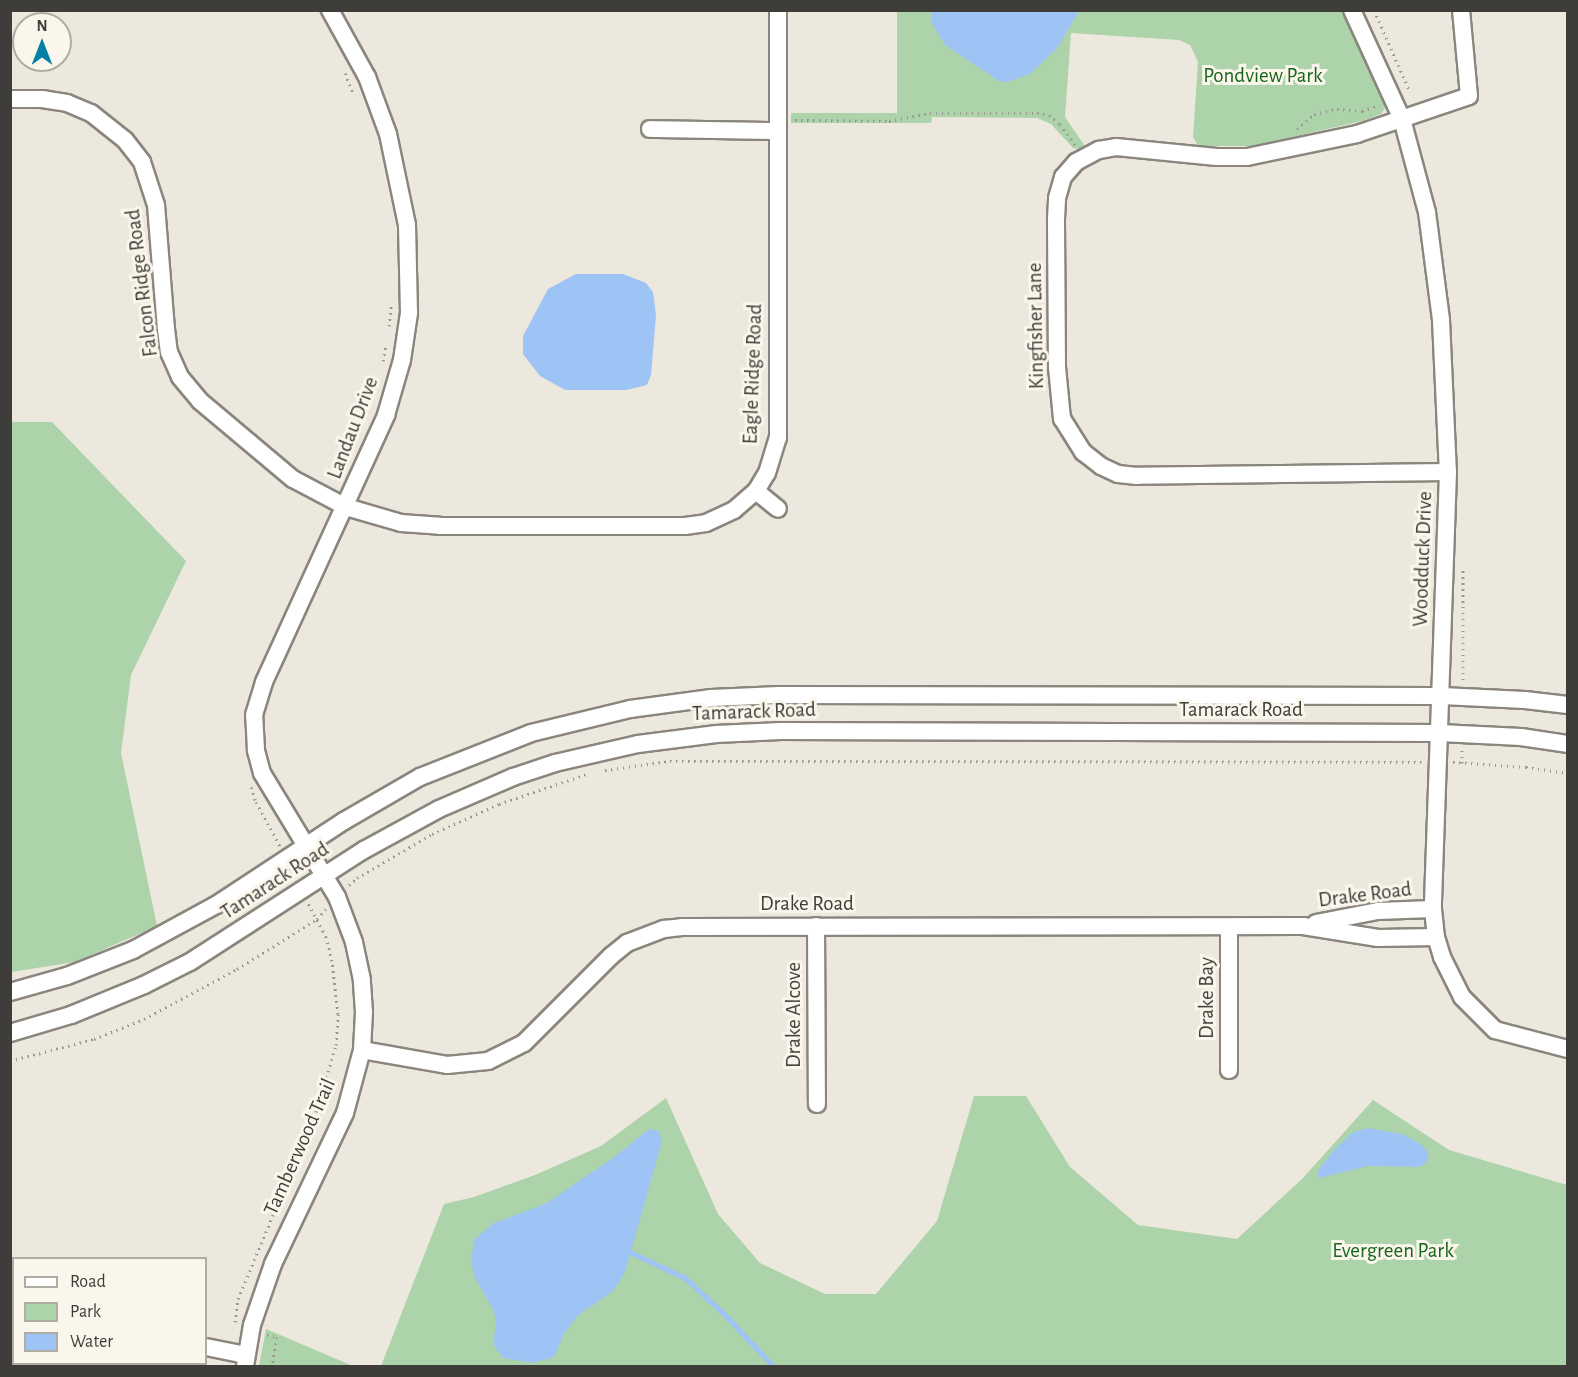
<!DOCTYPE html>
<html>
<head>
<meta charset="utf-8">
<style>
  body { margin:0 }
  #map { position:relative; width:1578px; height:1377px; overflow:hidden; background:#ede8de; font-family:"Alegreya Sans",sans-serif }
  div>[style] { position:absolute }
  [style*='--x'] { left:calc(var(--x)*1px); top:calc(var(--y)*1px); width:calc(var(--w)*1px); rotate:calc(var(--a)*1deg) }
  .green>* { inset:0; background:#acd3aa }
  .water>* { inset:0; background:#9ec3f5 }
  .stream>* { height:5px; margin:-2.5px; padding:0 2.5px; transform-origin:2.5px; border-radius:2.5px; background:#9ec3f5 }
  .path>* { height:3px; margin-top:-1.5px; transform-origin:0; background:repeating-linear-gradient(90deg,#9c9891 0 1.5px,transparent 0 6px) }
  .roads { filter:drop-shadow(2px 0 #8b867d) drop-shadow(-2px 0 #8b867d) drop-shadow(0 2px #8b867d) drop-shadow(0 -2px #8b867d) }
  .minor>* { height:16px; margin:-8px; padding:0 8px; transform-origin:8px; border-radius:8px; background:#fff }
  span { translate:-50% -50%; white-space:nowrap; text-align:center; line-height:1.15; -webkit-text-stroke:6px #fbf6eb; paint-order:stroke }
  .park-label { font-size:21px; color:#17661b }
  .street-label { font-size:21px; color:#3f3d39 }
  .frame { position:absolute; inset:0; border:12px solid #3f3d39; pointer-events:none }
  .legend { position:absolute; left:12px; top:1257px; width:195px; height:108px; box-sizing:border-box; background:#fbf6eb; border:2px solid #b0aca4; margin:0; padding:8px 10px; list-style:none; font-size:18px; color:#3f3d39 }
  .legend li { display:flex; align-items:center; gap:12px; height:30px }
  .legend b { width:30px; border:2px solid #b0aca4 }
  .north { position:absolute; left:12px; top:12px; width:60px; height:60px; box-sizing:border-box; background:#fbf6eb; border:2px solid #b0aca4; border-radius:50%; rotate:0deg; font-size:16px; font-weight:700; line-height:24px; text-align:center; color:#3f3d39 }
  .north::after { content:''; display:block; margin:auto; width:21px; height:27px; background:#047fa5; clip-path:polygon(50% 0,100% 100%,50% 72%,0 100%) }
</style>
</head>
<body>
<div id="map">
  <div class="green">
    <div style="clip-path:polygon(897px 10px,1344px 11px,1375px 78px,1385px 108px,1381px 114px,1362px 121px,1252px 146px,1198px 146px,1193px 137px,1198px 62px,1190px 45px,1179px 40px,1071px 33px,1065px 117px,1085px 146px,1080px 149px,1073px 148px,1051px 124px,1037px 118px,932px 117px,931px 123px,791px 123px,791px 113px,897px 113px)"></div>
    <div style="clip-path:polygon(11px 422px,52px 422px,186px 561px,131px 675px,121px 753px,157px 926px,75px 962px,11px 972px)"></div>
    <div style="clip-path:polygon(974px 1096px,1026px 1096px,1070px 1167px,1138px 1225px,1237px 1239px,1302px 1179px,1373px 1100px,1449px 1150px,1567px 1185px,1567px 1366px,381px 1366px,444px 1204px,474px 1197px,535px 1175px,601px 1146px,666px 1098px,718px 1214px,760px 1263px,825px 1294px,876px 1294px,937px 1221px)"></div>
    <div style="clip-path:polygon(266px 1329px,353px 1366px,259px 1366px)"></div>
  </div>
  <div class="water">
    <div style="clip-path:polygon(931px 11px,1079px 10px,1079px 11px,1057px 48px,1030px 74px,1008px 82px,999px 81px,945px 45px,932px 23px)"></div>
    <div style="clip-path:polygon(576px 274px,623px 274px,646px 283px,653px 292px,656px 315px,651px 375px,647px 385px,626px 390px,565px 390px,540px 376px,523px 354px,523px 336px,548px 289px)"></div>
    <div style="clip-path:polygon(1367px 1128px,1402px 1134px,1422px 1145px,1429px 1154px,1426px 1163px,1419px 1167px,1368px 1166px,1319px 1178px,1317px 1175px,1319px 1169px,1334px 1150px,1352px 1133px)"></div>
    <div style="clip-path:polygon(649px 1129px,659px 1131px,662px 1141px,625px 1272px,613px 1291px,577px 1316px,564px 1334px,554px 1357px,533px 1363px,503px 1358px,493px 1344px,496px 1324px,494px 1311px,476px 1280px,471px 1262px,474px 1240px,494px 1223px,547px 1203px,613px 1158px)"></div>
  </div>
  <div class="stream">
    <div style="--x:632;--y:1253;--w:59;--a:25.3"></div>
    <div style="--x:685;--y:1278;--w:50;--a:42.6"></div>
    <div style="--x:722;--y:1312;--w:74;--a:46.6"></div>
  </div>
  <div class="path">
    <div style="--x:1374;--y:10;--w:90;--a:66.3"></div>
    <div style="--x:345;--y:73;--w:24;--a:68"></div>
    <div style="--x:795;--y:120;--w:94;--a:0.6"></div>
    <div style="--x:889;--y:121;--w:42;--a:-11"></div>
    <div style="--x:930;--y:113;--w:107;--a:0"></div>
    <div style="--x:1037;--y:113;--w:12;--a:9"></div>
    <div style="--x:1049;--y:115;--w:14;--a:39"></div>
    <div style="--x:1060;--y:124;--w:27;--a:54"></div>
    <div style="--x:1297;--y:129;--w:23;--a:-41"></div>
    <div style="--x:1314;--y:114;--w:24;--a:-12"></div>
    <div style="--x:1337;--y:109;--w:25;--a:5"></div>
    <div style="--x:1362;--y:111;--w:18;--a:-19"></div>
    <div style="--x:389;--y:326;--w:20;--a:-84"></div>
    <div style="--x:383;--y:361;--w:17;--a:-80"></div>
    <div style="--x:1463;--y:680;--w:110;--a:-90"></div>
    <div style="--x:1462;--y:750;--w:13;--a:90"></div>
    <div style="--x:1453;--y:762;--w:73;--a:3.9"></div>
    <div style="--x:1526;--y:767;--w:42;--a:8.1"></div>
    <div style="--x:605;--y:770;--w:66;--a:-7.9"></div>
    <div style="--x:670;--y:761;--w:752;--a:0.08"></div>
    <div style="--x:251;--y:787;--w:16;--a:72"></div>
    <div style="--x:256;--y:802;--w:50;--a:61.4"></div>
    <div style="--x:349;--y:885;--w:11;--a:-41"></div>
    <div style="--x:357;--y:878;--w:87;--a:-30.4"></div>
    <div style="--x:432;--y:834;--w:73;--a:-24.1"></div>
    <div style="--x:499;--y:804;--w:93;--a:-18.8"></div>
    <div style="--x:10;--y:1061;--w:87;--a:-14.7"></div>
    <div style="--x:94;--y:1039;--w:54;--a:-21.8"></div>
    <div style="--x:144;--y:1019;--w:106;--a:-28.3"></div>
    <div style="--x:237;--y:969;--w:94;--a:-32"></div>
    <div style="--x:317;--y:919;--w:13;--a:-48"></div>
    <div style="--x:235;--y:1322;--w:23;--a:-83"></div>
    <div style="--x:238;--y:1299;--w:203;--a:-67.4"></div>
    <div style="--x:316;--y:1112;--w:70;--a:-73.4"></div>
    <div style="--x:336;--y:1045;--w:31;--a:-86"></div>
    <div style="--x:338;--y:1014;--w:53;--a:-96.5"></div>
    <div style="--x:332;--y:961;--w:25;--a:-104"></div>
    <div style="--x:326;--y:937;--w:38;--a:-118"></div>
    <div style="--x:267;--y:1335;--w:10;--a:11"></div>
    <div style="--x:277;--y:1337;--w:29;--a:100"></div>
  </div>
  <div class="roads">
    <div class="minor">
      <div style="--x:1352;--y:10;--w:120;--a:65.4"></div>
      <div style="--x:1402;--y:119;--w:96;--a:75"></div>
      <div style="--x:1427;--y:212;--w:109;--a:82.6"></div>
      <div style="--x:1441;--y:320;--w:152;--a:87.4"></div>
      <div style="--x:1448;--y:472;--w:437;--a:92"></div>
      <div style="--x:1433;--y:909;--w:28;--a:84"></div>
      <div style="--x:1436;--y:937;--w:21;--a:73"></div>
      <div style="--x:1442;--y:957;--w:45;--a:63.4"></div>
      <div style="--x:1462;--y:997;--w:47;--a:45"></div>
      <div style="--x:1495;--y:1030;--w:75;--a:14.6"></div>
      <div style="--x:10;--y:99;--w:32;--a:0"></div>
      <div style="--x:42;--y:99;--w:25;--a:9"></div>
      <div style="--x:67;--y:103;--w:26;--a:23"></div>
      <div style="--x:91;--y:113;--w:43;--a:38.5"></div>
      <div style="--x:125;--y:140;--w:28;--a:52"></div>
      <div style="--x:142;--y:162;--w:45;--a:72"></div>
      <div style="--x:156;--y:205;--w:124;--a:85.4"></div>
      <div style="--x:166;--y:329;--w:23;--a:83"></div>
      <div style="--x:169;--y:352;--w:27;--a:66"></div>
      <div style="--x:180;--y:377;--w:31;--a:50"></div>
      <div style="--x:200;--y:401;--w:121;--a:40"></div>
      <div style="--x:293;--y:479;--w:60;--a:27.8"></div>
      <div style="--x:346;--y:507;--w:57;--a:16.2"></div>
      <div style="--x:401;--y:523;--w:39;--a:4"></div>
      <div style="--x:440;--y:526;--w:245;--a:0"></div>
      <div style="--x:685;--y:526;--w:21;--a:-8"></div>
      <div style="--x:706;--y:523;--w:31;--a:-25"></div>
      <div style="--x:734;--y:510;--w:29;--a:-41"></div>
      <div style="--x:756;--y:491;--w:21;--a:-59"></div>
      <div style="--x:767;--y:473;--w:37;--a:-73"></div>
      <div style="--x:778;--y:438;--w:428;--a:-90"></div>
      <div style="--x:650;--y:129;--w:128;--a:0.9"></div>
      <div style="--x:1448;--y:472;--w:311;--a:179.3"></div>
      <div style="--x:1137;--y:476;--w:19;--a:-174"></div>
      <div style="--x:1118;--y:474;--w:19;--a:-155"></div>
      <div style="--x:1101;--y:466;--w:23;--a:-142"></div>
      <div style="--x:1083;--y:452;--w:39;--a:-122"></div>
      <div style="--x:1062;--y:419;--w:52;--a:-95.5"></div>
      <div style="--x:1057;--y:367;--w:148;--a:-90.4"></div>
      <div style="--x:1056;--y:219;--w:21;--a:-87"></div>
      <div style="--x:1057;--y:198;--w:22;--a:-74"></div>
      <div style="--x:1063;--y:177;--w:20;--a:-49"></div>
      <div style="--x:1076;--y:162;--w:26;--a:-28"></div>
      <div style="--x:1099;--y:150;--w:17;--a:-10"></div>
      <div style="--x:1116;--y:147;--w:101;--a:5.7"></div>
      <div style="--x:1217;--y:157;--w:30;--a:0"></div>
      <div style="--x:1247;--y:157;--w:112;--a:-11.8"></div>
      <div style="--x:1357;--y:134;--w:118;--a:-18.7"></div>
      <div style="--x:1469;--y:96;--w:86;--a:-95.3"></div>
      <div style="--x:756;--y:491;--w:28;--a:39"></div>
      <div style="--x:1316;--y:923;--w:63;--a:-11"></div>
      <div style="--x:1378;--y:911;--w:55;--a:-2.1"></div>
      <div style="--x:816;--y:926;--w:178;--a:89.7"></div>
      <div style="--x:10;--y:992;--w:59;--a:-15.7"></div>
      <div style="--x:67;--y:976;--w:71;--a:-21.5"></div>
      <div style="--x:133;--y:950;--w:94;--a:-28.5"></div>
      <div style="--x:216;--y:905;--w:153;--a:-33.3"></div>
      <div style="--x:344;--y:821;--w:88;--a:-30.1"></div>
      <div style="--x:420;--y:777;--w:119;--a:-21.6"></div>
      <div style="--x:531;--y:733;--w:102;--a:-13.6"></div>
      <div style="--x:630;--y:709;--w:82;--a:-7.7"></div>
      <div style="--x:711;--y:698;--w:68;--a:-2.5"></div>
      <div style="--x:779;--y:695;--w:663;--a:0.09"></div>
      <div style="--x:1442;--y:696;--w:83;--a:2.8"></div>
      <div style="--x:1525;--y:700;--w:43;--a:6.6"></div>
      <div style="--x:10;--y:1033;--w:64;--a:-16.4"></div>
      <div style="--x:71;--y:1015;--w:79;--a:-22.3"></div>
      <div style="--x:144;--y:985;--w:51;--a:-26.6"></div>
      <div style="--x:190;--y:962;--w:207;--a:-32.8"></div>
      <div style="--x:364;--y:850;--w:85;--a:-28.7"></div>
      <div style="--x:439;--y:809;--w:81;--a:-23.4"></div>
      <div style="--x:513;--y:777;--w:44;--a:-18.4"></div>
      <div style="--x:555;--y:763;--w:85;--a:-12.9"></div>
      <div style="--x:638;--y:744;--w:79;--a:-7.3"></div>
      <div style="--x:716;--y:734;--w:65;--a:-2.6"></div>
      <div style="--x:781;--y:731;--w:659;--a:0.17"></div>
      <div style="--x:1440;--y:733;--w:81;--a:2.8"></div>
      <div style="--x:1521;--y:737;--w:48;--a:8.5"></div>
      <div style="--x:362;--y:1050;--w:86;--a:10"></div>
      <div style="--x:447;--y:1065;--w:41;--a:-5.6"></div>
      <div style="--x:488;--y:1061;--w:40;--a:-26.6"></div>
      <div style="--x:524;--y:1043;--w:123;--a:-45"></div>
      <div style="--x:611;--y:956;--w:21;--a:-39"></div>
      <div style="--x:627;--y:943;--w:40;--a:-21"></div>
      <div style="--x:664;--y:929;--w:18;--a:-6"></div>
      <div style="--x:682;--y:927;--w:621;--a:-0.09"></div>
      <div style="--x:1303;--y:926;--w:76;--a:9.1"></div>
      <div style="--x:1378;--y:938;--w:58;--a:-1"></div>
      <div style="--x:1229;--y:1070;--w:143;--a:-90"></div>
      <div style="--x:10;--y:1287;--w:4;--a:0"></div>
      <div style="--x:206;--y:1347;--w:41;--a:11.3"></div>
      <div style="--x:245;--y:1366;--w:42;--a:-80.3"></div>
      <div style="--x:252;--y:1325;--w:65;--a:-71"></div>
      <div style="--x:273;--y:1264;--w:167;--a:-64.5"></div>
      <div style="--x:345;--y:1113;--w:65;--a:-74.9"></div>
      <div style="--x:362;--y:1050;--w:38;--a:-87"></div>
      <div style="--x:364;--y:1012;--w:32;--a:-94"></div>
      <div style="--x:362;--y:980;--w:39;--a:-102"></div>
      <div style="--x:354;--y:942;--w:48;--a:-110.7"></div>
      <div style="--x:337;--y:897;--w:145;--a:-121.2"></div>
      <div style="--x:262;--y:773;--w:24;--a:-105"></div>
      <div style="--x:256;--y:750;--w:35;--a:-93"></div>
      <div style="--x:254;--y:715;--w:34;--a:-73"></div>
      <div style="--x:264;--y:682;--w:294;--a:-65.4"></div>
      <div style="--x:386;--y:415;--w:57;--a:-73.8"></div>
      <div style="--x:402;--y:360;--w:48;--a:-81.5"></div>
      <div style="--x:409;--y:313;--w:88;--a:-91.3"></div>
      <div style="--x:407;--y:225;--w:93;--a:-101.8"></div>
      <div style="--x:388;--y:134;--w:61;--a:-110.2"></div>
      <div style="--x:367;--y:77;--w:77;--a:-118.9"></div>
    </div>
  </div>
  <div class="park-label">
    <span style="left:1263px;top:76px">Pondview Park</span>
    <span style="left:1393px;top:1251px">Evergreen Park</span>
  </div>
  <div class="street-label">
    <span style="left:142px;top:283px;rotate:-97deg">Falcon Ridge Road</span>
    <span style="left:1036px;top:326px;rotate:-91deg">Kingfisher Lane</span>
    <span style="left:753px;top:374px;rotate:-88deg">Eagle Ridge Road</span>
    <span style="left:353px;top:428px;rotate:-69deg">Landau Drive</span>
    <span style="left:1423px;top:559px;rotate:-88deg">Woodduck Drive</span>
    <span style="left:1241px;top:710px">Tamarack Road</span>
    <span style="left:754px;top:712px;rotate:-2deg">Tamarack Road</span>
    <span style="left:275px;top:881px;rotate:-33deg">Tamarack Road</span>
    <span style="left:1365px;top:895px;rotate:-7deg">Drake Road</span>
    <span style="left:807px;top:904px">Drake Road</span>
    <span style="left:1207px;top:998px;rotate:-90deg">Drake Bay</span>
    <span style="left:794px;top:1015px;rotate:-90deg">Drake Alcove</span>
    <span style="left:300px;top:1147px;rotate:-66deg">Tamberwood Trail</span>
  </div>
  <div class="frame"></div>
  <ul class="legend">
  <li><b style="height:8px;background:#fff"></b>Road</li>
  <li><b style="height:16px;background:#acd3aa"></b>Park</li>
  <li><b style="height:16px;background:#9ec3f5"></b>Water</li>
  </ul>
  <div class="north">N</div>
</div>
</body>
</html>
